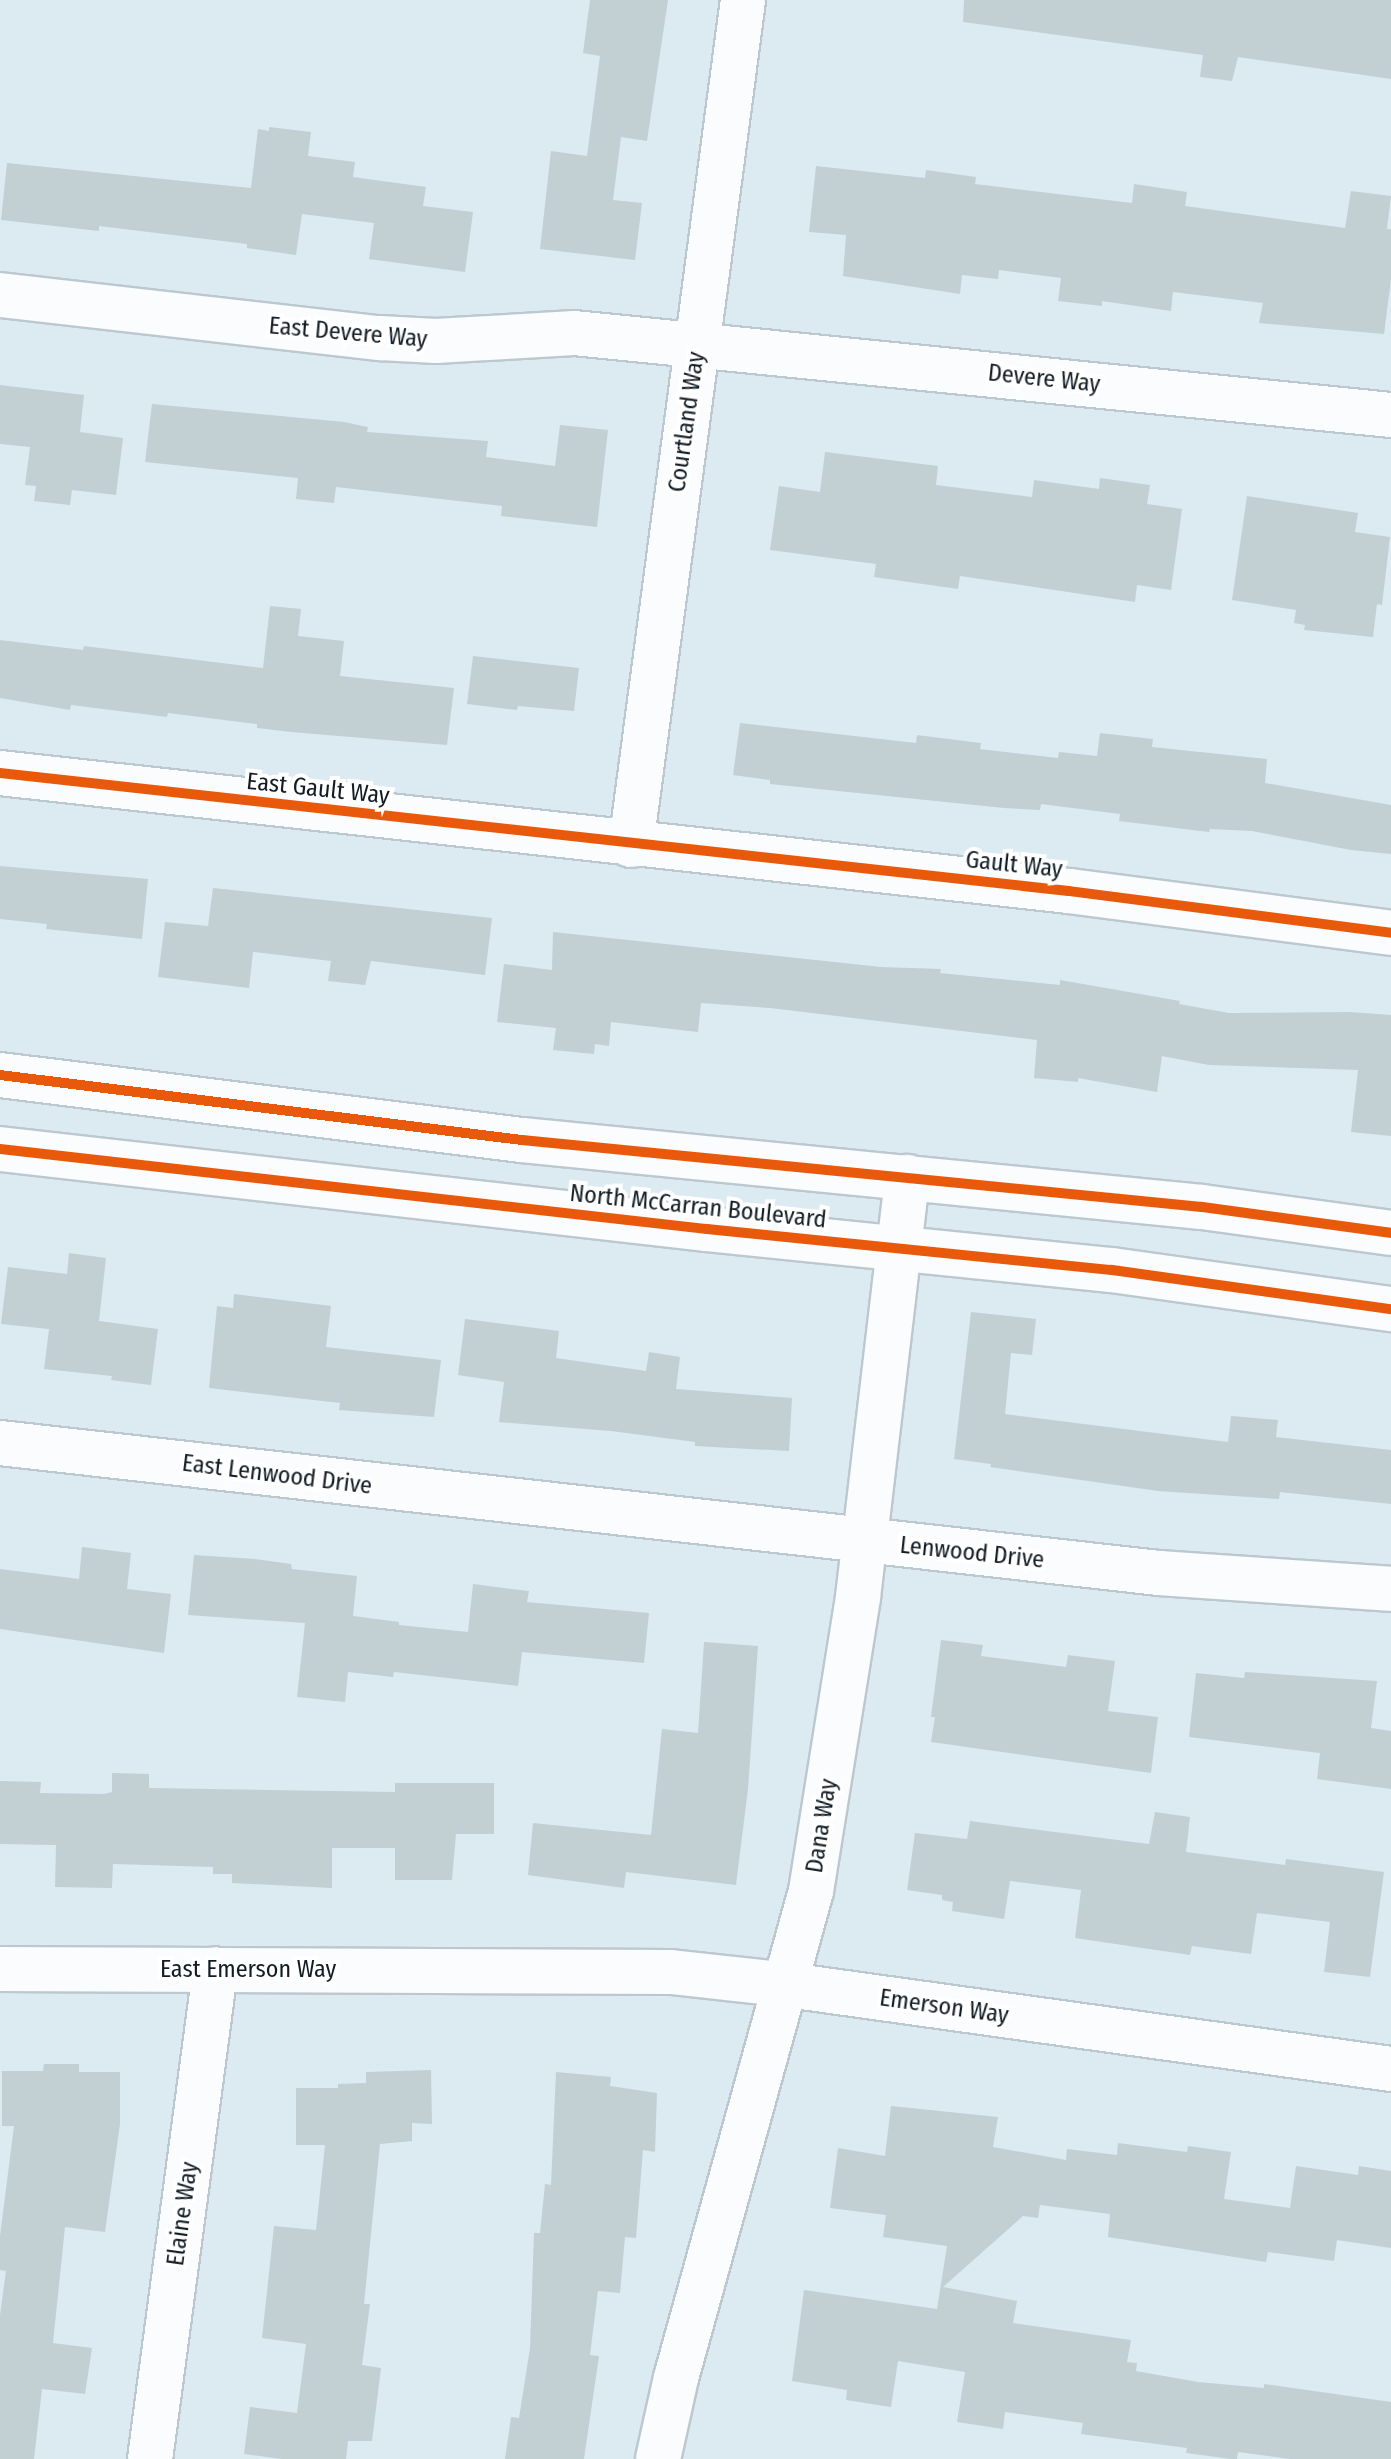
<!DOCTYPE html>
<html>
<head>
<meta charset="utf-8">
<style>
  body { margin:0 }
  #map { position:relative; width:1391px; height:2459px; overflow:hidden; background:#dceaf2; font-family:"Fira Sans Condensed",sans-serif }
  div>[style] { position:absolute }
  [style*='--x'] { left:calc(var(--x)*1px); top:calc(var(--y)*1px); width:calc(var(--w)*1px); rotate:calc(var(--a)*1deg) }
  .building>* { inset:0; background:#c2d0d4 }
  .roads { filter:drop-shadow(2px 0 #bcc8cf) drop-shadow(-2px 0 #bcc8cf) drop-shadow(0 2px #bcc8cf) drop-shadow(0 -2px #bcc8cf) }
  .minor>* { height:44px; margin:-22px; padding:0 22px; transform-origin:22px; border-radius:22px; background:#fafcfd }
  .major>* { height:44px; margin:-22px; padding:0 22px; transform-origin:22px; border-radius:22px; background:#fafcfd }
  .cycleway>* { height:10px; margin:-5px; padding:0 5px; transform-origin:5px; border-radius:5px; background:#e8590c }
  span { translate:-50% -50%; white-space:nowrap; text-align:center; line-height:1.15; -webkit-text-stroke:8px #fff; paint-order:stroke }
  .street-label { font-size:24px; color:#111c23 }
</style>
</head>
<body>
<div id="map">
  <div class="building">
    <div style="clip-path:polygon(590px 0,668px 0,647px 141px,621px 137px,613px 200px,642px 203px,635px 260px,540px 249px,551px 151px,587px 156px,600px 56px,583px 53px)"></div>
    <div style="clip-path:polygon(964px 0,1391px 0,1391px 79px,1238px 57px,1232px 81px,1200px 77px,1203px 55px,963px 22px)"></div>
    <div style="clip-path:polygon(269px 127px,311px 132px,308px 156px,355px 162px,353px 177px,426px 187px,423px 206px,473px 212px,465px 272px,369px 259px,374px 223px,302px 214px,296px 255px,247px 248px,247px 244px,99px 226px,99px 231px,1px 220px,7px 163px,251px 188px,258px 129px,269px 131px)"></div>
    <div style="clip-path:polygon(816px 166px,925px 178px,926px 170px,976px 177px,975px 184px,1132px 203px,1134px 184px,1187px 192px,1185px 206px,1345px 228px,1351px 191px,1391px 196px,1387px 229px,1391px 229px,1391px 280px,1384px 334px,1259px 323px,1263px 303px,1173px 292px,1171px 311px,1102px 301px,1102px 306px,1058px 301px,1061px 278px,999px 270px,998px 279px,962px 275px,960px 294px,843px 276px,846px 235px,809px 232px)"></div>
    <div style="clip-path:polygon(0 385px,84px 395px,80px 432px,123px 438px,116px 495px,72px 490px,70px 505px,34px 501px,36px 486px,25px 485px,30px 447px,0 444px)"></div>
    <div style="clip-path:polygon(152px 404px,344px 422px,368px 427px,367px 432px,488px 441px,486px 457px,555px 466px,560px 425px,608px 430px,597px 527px,501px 516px,502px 506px,336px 487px,334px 503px,296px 499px,298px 478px,145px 462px)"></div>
    <div style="clip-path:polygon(825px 452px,938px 466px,936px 485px,1032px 497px,1034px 480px,1099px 489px,1100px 478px,1150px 485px,1147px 504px,1182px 509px,1171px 590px,1137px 585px,1135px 602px,960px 576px,958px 589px,874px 577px,876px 564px,770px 550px,779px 486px,820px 492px)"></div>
    <div style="clip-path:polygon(1247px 496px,1358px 513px,1355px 532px,1390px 537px,1382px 605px,1377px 604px,1373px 637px,1304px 630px,1305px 625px,1294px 623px,1296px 610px,1232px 600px)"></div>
    <div style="clip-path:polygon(270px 606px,301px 609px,298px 636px,344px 641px,340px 676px,454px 688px,447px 745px,291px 732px,257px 728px,257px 724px,168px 713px,167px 717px,71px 705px,70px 710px,0 698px,0 640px,83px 650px,84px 646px,263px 668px)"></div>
    <div style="clip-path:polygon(473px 656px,579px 668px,574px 711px,518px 706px,517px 710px,467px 704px)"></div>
    <div style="clip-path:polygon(740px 723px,916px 743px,917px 735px,981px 743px,980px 749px,1058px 758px,1059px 752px,1097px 756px,1100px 733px,1153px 739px,1152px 747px,1267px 759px,1265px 783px,1391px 805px,1391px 854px,1351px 850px,1252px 831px,1210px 829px,1209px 832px,1119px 821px,1120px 814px,1041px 804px,1040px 810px,1004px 808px,770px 784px,770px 780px,733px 775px)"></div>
    <div style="clip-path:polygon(0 866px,148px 879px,142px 939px,46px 929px,47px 924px,0 919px)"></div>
    <div style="clip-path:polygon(213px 888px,492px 918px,485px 975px,371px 961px,365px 985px,328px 981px,331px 961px,253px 952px,249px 988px,158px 977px,165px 922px,208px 926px)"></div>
    <div style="clip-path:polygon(553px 932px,881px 967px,941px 969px,940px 973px,1060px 985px,1060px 980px,1180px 1001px,1179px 1004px,1229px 1013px,1350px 1012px,1391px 1015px,1391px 1136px,1351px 1132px,1358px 1070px,1209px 1065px,1162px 1056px,1157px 1092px,1078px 1078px,1078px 1082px,1034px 1078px,1037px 1040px,770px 1008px,701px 1003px,698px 1032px,611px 1022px,609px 1046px,595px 1044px,594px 1054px,553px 1050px,556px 1028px,497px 1022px,504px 964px,552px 970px)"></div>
    <div style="clip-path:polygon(69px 1253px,106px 1258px,99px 1321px,158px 1329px,151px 1385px,111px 1380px,112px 1376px,44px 1369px,49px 1329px,1px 1324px,8px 1267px,67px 1274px)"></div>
    <div style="clip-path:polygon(234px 1294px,331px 1306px,326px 1347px,441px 1360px,434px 1417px,339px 1410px,340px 1403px,209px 1388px,217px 1306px,233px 1308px)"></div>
    <div style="clip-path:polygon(971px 1312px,1036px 1319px,1032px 1355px,1011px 1353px,1005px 1414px,1228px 1442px,1231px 1416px,1278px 1420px,1276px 1437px,1391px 1450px,1391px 1504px,1280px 1492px,1279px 1499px,1158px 1491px,990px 1467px,991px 1464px,954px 1459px)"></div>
    <div style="clip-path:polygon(465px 1319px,559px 1331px,556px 1358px,646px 1371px,649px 1352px,680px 1357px,676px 1389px,792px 1398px,789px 1451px,695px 1446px,695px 1442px,611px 1431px,499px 1422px,504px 1382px,458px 1375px)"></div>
    <div style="clip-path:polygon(82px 1547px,131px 1553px,127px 1589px,171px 1594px,164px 1653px,0 1629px,0 1569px,79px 1579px)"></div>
    <div style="clip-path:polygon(194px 1555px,255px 1559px,291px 1564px,292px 1569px,357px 1576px,353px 1616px,399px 1622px,399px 1625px,468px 1632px,473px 1584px,529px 1591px,527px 1602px,649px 1613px,644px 1663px,522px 1652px,518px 1686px,394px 1672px,393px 1677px,348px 1672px,345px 1702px,297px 1697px,305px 1623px,188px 1615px)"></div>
    <div style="clip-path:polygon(941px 1640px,983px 1645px,981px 1656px,1066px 1667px,1068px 1655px,1115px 1661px,1108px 1711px,1158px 1717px,1151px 1773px,931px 1742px,935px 1717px,931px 1717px)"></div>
    <div style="clip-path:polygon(704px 1642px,758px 1646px,748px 1789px,736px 1885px,626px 1872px,624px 1888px,528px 1875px,533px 1823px,651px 1835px,662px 1729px,698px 1733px)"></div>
    <div style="clip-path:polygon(1245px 1672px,1377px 1681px,1371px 1728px,1391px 1731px,1391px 1789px,1317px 1779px,1320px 1753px,1189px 1737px,1196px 1673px,1244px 1678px)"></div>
    <div style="clip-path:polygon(112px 1773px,149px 1774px,149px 1788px,395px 1792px,395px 1783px,494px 1783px,494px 1834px,456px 1834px,452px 1880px,395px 1880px,395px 1848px,332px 1848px,332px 1888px,232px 1883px,232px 1874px,213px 1874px,213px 1867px,113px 1864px,112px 1888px,55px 1887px,56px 1845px,0 1844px,0 1781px,41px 1782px,40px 1793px,104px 1794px,112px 1792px)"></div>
    <div style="clip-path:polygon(1155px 1812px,1190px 1817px,1186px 1852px,1285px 1865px,1286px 1859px,1384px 1872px,1370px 1977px,1324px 1972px,1330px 1922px,1257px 1913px,1251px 1954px,1192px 1946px,1190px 1955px,1075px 1938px,1081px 1890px,1010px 1881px,1004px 1919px,952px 1911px,953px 1902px,942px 1900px,942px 1895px,907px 1890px,915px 1833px,967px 1839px,970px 1821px,1149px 1844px)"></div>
    <div style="clip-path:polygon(44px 2064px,79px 2064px,79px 2072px,120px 2072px,120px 2124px,105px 2232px,65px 2227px,53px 2343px,92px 2348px,85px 2394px,42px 2389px,34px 2459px,0 2459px,0 2315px,6px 2271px,0 2270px,0 2236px,14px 2126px,2px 2126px,2px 2071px,43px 2071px)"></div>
    <div style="clip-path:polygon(431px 2070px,432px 2124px,412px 2123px,412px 2141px,380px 2144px,364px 2304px,370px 2304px,362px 2365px,381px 2368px,372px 2441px,348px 2441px,346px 2459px,282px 2459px,244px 2454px,250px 2407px,297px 2413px,306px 2344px,262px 2338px,274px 2226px,316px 2230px,325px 2145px,296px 2145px,296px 2088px,338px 2088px,338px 2084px,366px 2083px,366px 2072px)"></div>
    <div style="clip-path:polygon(556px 2072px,611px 2077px,610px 2086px,657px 2093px,655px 2152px,643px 2150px,636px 2238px,625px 2237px,620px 2293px,598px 2291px,590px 2355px,599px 2356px,584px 2459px,505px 2459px,511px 2417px,519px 2418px,530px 2348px,534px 2233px,540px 2233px,545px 2184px,551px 2185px)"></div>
    <div style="clip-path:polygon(891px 2106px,998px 2117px,993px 2147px,1066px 2160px,1067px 2149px,1117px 2155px,1118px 2143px,1187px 2152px,1188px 2146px,1231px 2152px,1224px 2199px,1290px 2208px,1296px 2166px,1358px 2175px,1359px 2166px,1391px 2171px,1391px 2248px,1337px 2240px,1334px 2261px,1268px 2252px,1266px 2262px,1108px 2237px,1110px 2214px,1040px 2205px,1038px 2218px,1023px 2216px,943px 2287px,1017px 2301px,1013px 2323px,1131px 2340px,1127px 2362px,1137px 2363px,1136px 2371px,1198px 2382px,1264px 2388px,1264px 2384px,1391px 2402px,1391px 2459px,1290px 2459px,1238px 2452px,1237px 2459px,1231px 2459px,1186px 2453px,1187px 2448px,1081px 2434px,1083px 2423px,1005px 2412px,1003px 2429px,957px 2422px,965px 2372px,898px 2361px,891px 2407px,846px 2400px,847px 2390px,792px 2381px,804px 2290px,937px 2309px,947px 2246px,883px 2237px,886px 2215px,830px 2208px,838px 2148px,885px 2156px)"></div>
  </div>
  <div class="roads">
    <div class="minor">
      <div style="--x:0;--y:295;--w:382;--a:6.5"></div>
      <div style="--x:380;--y:338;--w:56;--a:3.1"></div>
      <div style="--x:436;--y:341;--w:138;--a:-3.3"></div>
      <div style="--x:574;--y:333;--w:821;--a:5.73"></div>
      <div style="--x:0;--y:773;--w:1075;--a:6.3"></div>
      <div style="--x:1069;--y:891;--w:325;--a:7.4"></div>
      <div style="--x:631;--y:845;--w:852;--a:-82.45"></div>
      <div style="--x:0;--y:1443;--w:1166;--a:6.4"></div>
      <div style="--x:1159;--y:1573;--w:233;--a:3.9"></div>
      <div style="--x:0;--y:1969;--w:671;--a:0.26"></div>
      <div style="--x:671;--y:1972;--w:118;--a:6.3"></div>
      <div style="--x:788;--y:1985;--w:609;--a:7.93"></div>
      <div style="--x:150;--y:2459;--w:494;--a:-82.4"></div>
      <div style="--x:658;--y:2459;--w:83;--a:-77.5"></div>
      <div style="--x:676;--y:2378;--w:505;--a:-74.51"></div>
      <div style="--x:811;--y:1891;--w:298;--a:-80.9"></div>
      <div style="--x:858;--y:1597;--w:423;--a:-83.3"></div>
    </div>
    <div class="major">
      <div style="--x:0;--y:1075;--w:526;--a:7.1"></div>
      <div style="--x:522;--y:1140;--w:683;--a:5.63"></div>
      <div style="--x:1202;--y:1207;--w:191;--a:7.8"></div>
      <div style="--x:0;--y:1149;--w:712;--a:6.46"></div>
      <div style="--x:707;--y:1229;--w:407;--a:5.8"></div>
      <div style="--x:1112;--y:1270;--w:282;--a:8"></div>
    </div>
  </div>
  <div class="cycleway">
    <div style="--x:0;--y:773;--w:1075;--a:6.3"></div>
    <div style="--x:1069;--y:891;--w:325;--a:7.4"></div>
    <div style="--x:0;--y:1075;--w:526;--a:7.1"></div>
    <div style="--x:522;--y:1140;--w:683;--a:5.63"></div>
    <div style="--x:1202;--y:1207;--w:191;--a:7.8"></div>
    <div style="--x:0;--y:1149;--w:712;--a:6.46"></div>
    <div style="--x:707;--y:1229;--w:407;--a:5.8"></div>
    <div style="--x:1112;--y:1270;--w:282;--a:8"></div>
  </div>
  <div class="street-label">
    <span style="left:348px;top:333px;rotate:5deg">East Devere Way</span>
    <span style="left:1044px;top:379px;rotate:6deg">Devere Way</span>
    <span style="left:687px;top:422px;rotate:-82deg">Courtland Way</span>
    <span style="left:318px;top:789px;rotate:6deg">East Gault Way</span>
    <span style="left:1014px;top:865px;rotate:6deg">Gault Way</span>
    <span style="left:698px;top:1207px;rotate:6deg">North McCarran Boulevard</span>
    <span style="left:277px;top:1475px;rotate:7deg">East Lenwood Drive</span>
    <span style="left:972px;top:1553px;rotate:6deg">Lenwood Drive</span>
    <span style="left:822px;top:1826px;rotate:-81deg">Dana Way</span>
    <span style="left:248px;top:1970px">East Emerson Way</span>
    <span style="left:944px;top:2007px;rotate:8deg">Emerson Way</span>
    <span style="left:183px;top:2214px;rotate:-82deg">Elaine Way</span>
  </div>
</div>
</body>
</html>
